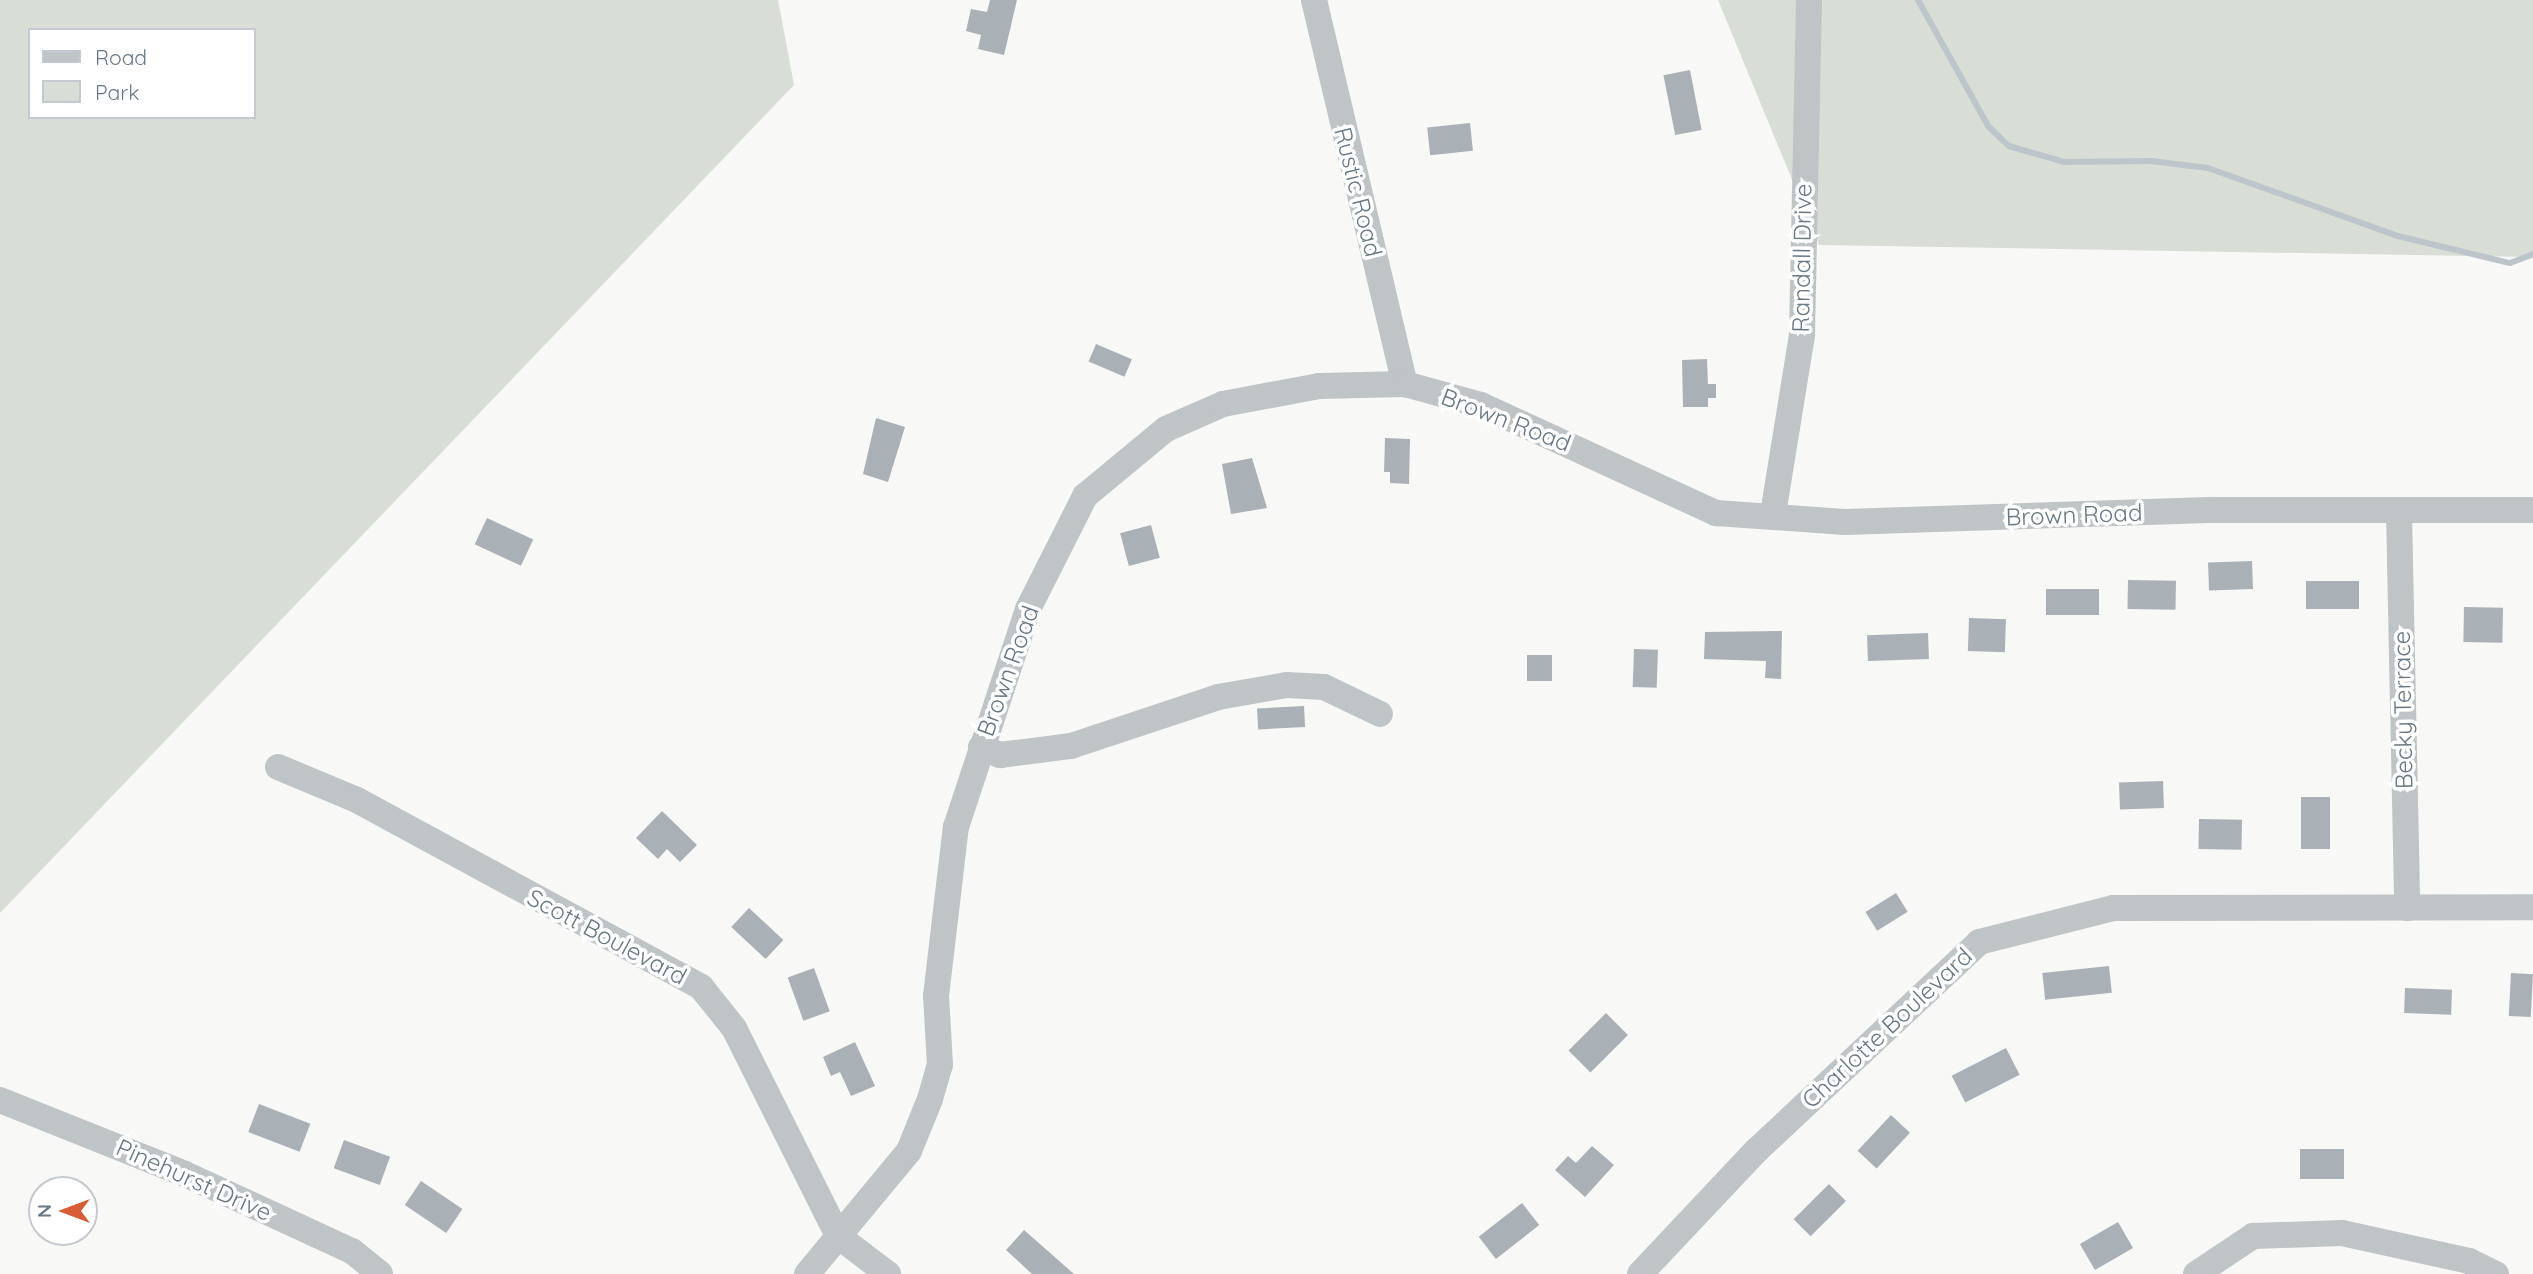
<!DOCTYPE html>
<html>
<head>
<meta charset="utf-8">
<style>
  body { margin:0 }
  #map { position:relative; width:2533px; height:1274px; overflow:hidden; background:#f8f8f6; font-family:Quicksand,sans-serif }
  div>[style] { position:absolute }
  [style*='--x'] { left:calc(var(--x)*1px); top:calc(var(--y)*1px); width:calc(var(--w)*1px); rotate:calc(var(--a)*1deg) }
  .green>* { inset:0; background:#d8ddd5 }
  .stream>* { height:6px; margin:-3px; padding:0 3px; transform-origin:3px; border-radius:3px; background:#bbc5ca }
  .building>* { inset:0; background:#a9b1b6; transform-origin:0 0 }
  .minor>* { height:26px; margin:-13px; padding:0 13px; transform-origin:13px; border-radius:13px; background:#bfc4c7 }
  span { translate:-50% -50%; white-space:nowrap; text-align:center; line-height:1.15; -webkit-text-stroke:7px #fff; paint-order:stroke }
  .street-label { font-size:24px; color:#697885 }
  .legend { position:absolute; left:28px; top:28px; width:228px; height:91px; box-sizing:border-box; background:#fff; border:2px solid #c3c9ce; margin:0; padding:9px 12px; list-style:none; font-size:21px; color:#697885 }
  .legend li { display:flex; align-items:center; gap:14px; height:35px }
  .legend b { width:35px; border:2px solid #c3c9ce }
  .north { position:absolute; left:28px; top:1176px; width:70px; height:70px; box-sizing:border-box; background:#fff; border:2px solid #c3c9ce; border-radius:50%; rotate:270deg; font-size:19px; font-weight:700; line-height:28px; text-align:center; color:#697885 }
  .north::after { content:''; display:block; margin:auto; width:24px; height:32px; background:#d85d36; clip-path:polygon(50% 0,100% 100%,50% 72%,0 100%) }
</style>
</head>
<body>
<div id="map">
  <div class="green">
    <div style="clip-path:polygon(evenodd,0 0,778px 0,794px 85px,0 913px,0 0,30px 30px,254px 30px,254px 117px,30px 117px,30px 30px)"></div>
    <div style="clip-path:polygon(1718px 0,2533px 0,2533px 257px,1819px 245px)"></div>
  </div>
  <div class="stream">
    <div style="--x:1918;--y:0;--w:144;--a:60.9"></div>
    <div style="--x:1988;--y:126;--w:29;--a:44"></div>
    <div style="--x:2009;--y:146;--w:57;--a:16.2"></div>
    <div style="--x:2064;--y:162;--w:87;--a:-0.7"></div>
    <div style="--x:2151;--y:161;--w:57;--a:7"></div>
    <div style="--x:2208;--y:168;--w:202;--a:19.7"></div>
    <div style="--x:2398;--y:236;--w:115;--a:13.6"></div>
    <div style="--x:2510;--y:263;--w:25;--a:-21"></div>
  </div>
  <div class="building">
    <div style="clip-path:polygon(990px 0,1017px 0,1004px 55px,978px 49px,981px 35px,966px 31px,971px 9px,987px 12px)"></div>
    <div style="left:1690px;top:70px;width:61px;height:27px;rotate:79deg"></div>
    <div style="left:1470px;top:123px;width:28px;height:43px;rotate:84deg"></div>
    <div style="left:1096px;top:344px;width:39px;height:19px;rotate:23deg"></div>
    <div style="clip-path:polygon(1707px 359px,1708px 384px,1716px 384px,1716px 398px,1708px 398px,1708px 407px,1683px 407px,1682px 360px)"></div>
    <div style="clip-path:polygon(876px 418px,905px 427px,888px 482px,863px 474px)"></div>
    <div style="clip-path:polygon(1385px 438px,1410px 439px,1409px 484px,1390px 483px,1390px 472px,1384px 472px)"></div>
    <div style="clip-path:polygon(1252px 458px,1267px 508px,1231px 514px,1222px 464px)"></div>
    <div style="left:487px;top:518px;width:51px;height:29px;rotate:25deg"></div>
    <div style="left:1151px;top:525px;width:34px;height:32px;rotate:75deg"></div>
    <div style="left:2252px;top:561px;width:28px;height:44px;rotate:88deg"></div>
    <div style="left:2128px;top:580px;width:48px;height:29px;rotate:1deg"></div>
    <div style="left:2306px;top:581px;width:53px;height:28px"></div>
    <div style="left:2099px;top:589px;width:26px;height:53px;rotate:90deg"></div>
    <div style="left:2464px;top:607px;width:39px;height:35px;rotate:1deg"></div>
    <div style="left:1969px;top:618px;width:37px;height:33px;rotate:2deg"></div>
    <div style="clip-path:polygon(1782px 631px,1781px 679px,1765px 678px,1766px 661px,1704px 659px,1705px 632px)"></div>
    <div style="left:1928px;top:633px;width:26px;height:61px;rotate:88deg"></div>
    <div style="left:1634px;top:649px;width:24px;height:38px;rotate:2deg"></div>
    <div style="left:1552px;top:655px;width:26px;height:25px;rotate:90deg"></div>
    <div style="left:1304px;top:706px;width:21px;height:47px;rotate:87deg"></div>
    <div style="left:2163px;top:781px;width:27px;height:44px;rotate:88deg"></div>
    <div style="left:2301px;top:797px;width:29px;height:52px"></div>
    <div style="clip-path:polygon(662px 811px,697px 845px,680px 862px,667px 849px,658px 859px,636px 838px)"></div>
    <div style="left:2199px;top:819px;width:43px;height:30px;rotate:1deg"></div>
    <div style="left:1896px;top:893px;width:22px;height:36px;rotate:58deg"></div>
    <div style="left:749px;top:908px;width:47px;height:26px;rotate:43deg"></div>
    <div style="left:2109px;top:966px;width:27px;height:67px;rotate:84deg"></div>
    <div style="left:814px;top:968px;width:46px;height:28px;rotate:70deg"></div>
    <div style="left:2511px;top:973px;width:22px;height:43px;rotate:3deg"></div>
    <div style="left:2405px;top:988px;width:47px;height:25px;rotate:2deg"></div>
    <div style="left:1606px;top:1013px;width:31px;height:53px;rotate:45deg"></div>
    <div style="clip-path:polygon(855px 1042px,875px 1086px,851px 1096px,840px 1072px,831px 1076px,823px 1057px)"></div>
    <div style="left:2006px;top:1048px;width:30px;height:61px;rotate:63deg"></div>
    <div style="left:259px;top:1104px;width:55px;height:30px;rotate:21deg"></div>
    <div style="left:1891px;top:1115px;width:26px;height:49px;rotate:43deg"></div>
    <div style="left:344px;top:1140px;width:49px;height:30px;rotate:20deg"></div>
    <div style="clip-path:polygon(1592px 1146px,1614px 1165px,1585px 1197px,1555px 1170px,1568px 1156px,1576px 1163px)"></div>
    <div style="left:2300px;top:1149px;width:44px;height:30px"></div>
    <div style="left:421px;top:1181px;width:50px;height:29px;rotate:34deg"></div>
    <div style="left:1829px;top:1184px;width:24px;height:50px;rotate:45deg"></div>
    <div style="left:1522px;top:1203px;width:28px;height:55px;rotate:52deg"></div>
    <div style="left:2118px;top:1222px;width:30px;height:44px;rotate:60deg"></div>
    <div style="clip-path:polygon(1024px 1230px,1074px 1274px,1032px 1274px,1006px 1250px)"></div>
  </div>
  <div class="minor">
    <div style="--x:1314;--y:0;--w:395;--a:76.7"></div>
    <div style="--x:2399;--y:513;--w:395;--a:88.8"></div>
    <div style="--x:1773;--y:514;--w:182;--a:-80.8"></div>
    <div style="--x:1802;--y:334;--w:334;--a:-88.8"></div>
    <div style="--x:981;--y:747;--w:21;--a:23"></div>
    <div style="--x:1000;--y:755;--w:72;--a:-7.2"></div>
    <div style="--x:1071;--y:746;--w:155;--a:-18.4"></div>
    <div style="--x:1218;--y:697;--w:70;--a:-9.9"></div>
    <div style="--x:1287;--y:685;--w:37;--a:3"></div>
    <div style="--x:1324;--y:687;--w:62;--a:25.7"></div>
    <div style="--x:278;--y:767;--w:83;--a:22.6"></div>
    <div style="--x:355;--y:799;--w:394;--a:28.5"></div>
    <div style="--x:701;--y:987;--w:53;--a:51.2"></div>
    <div style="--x:734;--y:1028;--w:233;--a:63.4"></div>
    <div style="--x:838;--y:1236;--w:63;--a:37.2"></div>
    <div style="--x:0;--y:1100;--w:199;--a:21.8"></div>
    <div style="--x:185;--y:1174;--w:184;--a:24.8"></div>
    <div style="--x:352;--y:1251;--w:36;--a:39"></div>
    <div style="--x:807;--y:1274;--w:160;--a:-50.3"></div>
    <div style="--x:909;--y:1151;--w:56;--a:-68"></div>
    <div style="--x:930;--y:1099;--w:35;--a:-74"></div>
    <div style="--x:940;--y:1065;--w:69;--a:-93.3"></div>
    <div style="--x:936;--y:996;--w:170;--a:-83.3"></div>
    <div style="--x:956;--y:827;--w:230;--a:-71.7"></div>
    <div style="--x:1028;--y:609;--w:127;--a:-63.2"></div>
    <div style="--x:1085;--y:496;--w:105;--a:-39.6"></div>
    <div style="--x:1166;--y:429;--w:62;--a:-23.7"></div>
    <div style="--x:1223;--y:404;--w:98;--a:-10.6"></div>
    <div style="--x:1319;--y:386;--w:86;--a:-1.3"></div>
    <div style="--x:1405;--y:384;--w:79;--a:15.4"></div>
    <div style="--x:1481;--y:405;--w:259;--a:24.7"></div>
    <div style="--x:1716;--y:513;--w:129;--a:4"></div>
    <div style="--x:1845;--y:522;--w:364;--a:-1.9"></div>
    <div style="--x:2209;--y:510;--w:324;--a:0"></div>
    <div style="--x:1640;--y:1274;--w:169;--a:-46.7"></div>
    <div style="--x:1756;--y:1151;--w:306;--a:-43.1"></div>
    <div style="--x:1979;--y:942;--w:138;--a:-14.2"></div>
    <div style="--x:2113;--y:908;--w:420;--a:-0.1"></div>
    <div style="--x:2196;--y:1274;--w:69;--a:-33.7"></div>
    <div style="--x:2253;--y:1236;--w:89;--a:-1.9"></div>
    <div style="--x:2342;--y:1233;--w:130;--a:12.4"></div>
    <div style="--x:2469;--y:1261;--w:30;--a:26"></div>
  </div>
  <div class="street-label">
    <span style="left:1358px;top:192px;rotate:76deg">Rustic Road</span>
    <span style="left:1802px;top:258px;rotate:-89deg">Randall Drive</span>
    <span style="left:1506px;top:420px;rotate:21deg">Brown Road</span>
    <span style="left:2074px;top:515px;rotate:-2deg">Brown Road</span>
    <span style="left:1008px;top:671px;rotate:-70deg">Brown Road</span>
    <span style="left:2403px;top:710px;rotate:-91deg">Becky Terrace</span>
    <span style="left:607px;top:937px;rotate:28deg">Scott Boulevard</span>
    <span style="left:1887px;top:1028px;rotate:-43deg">Charlotte Boulevard</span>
    <span style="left:194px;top:1180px;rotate:24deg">Pinehurst Drive</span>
  </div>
  <ul class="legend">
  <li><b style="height:9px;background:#bfc4c7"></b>Road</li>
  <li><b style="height:19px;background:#d8ddd5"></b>Park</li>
  </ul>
  <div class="north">N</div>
</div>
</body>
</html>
